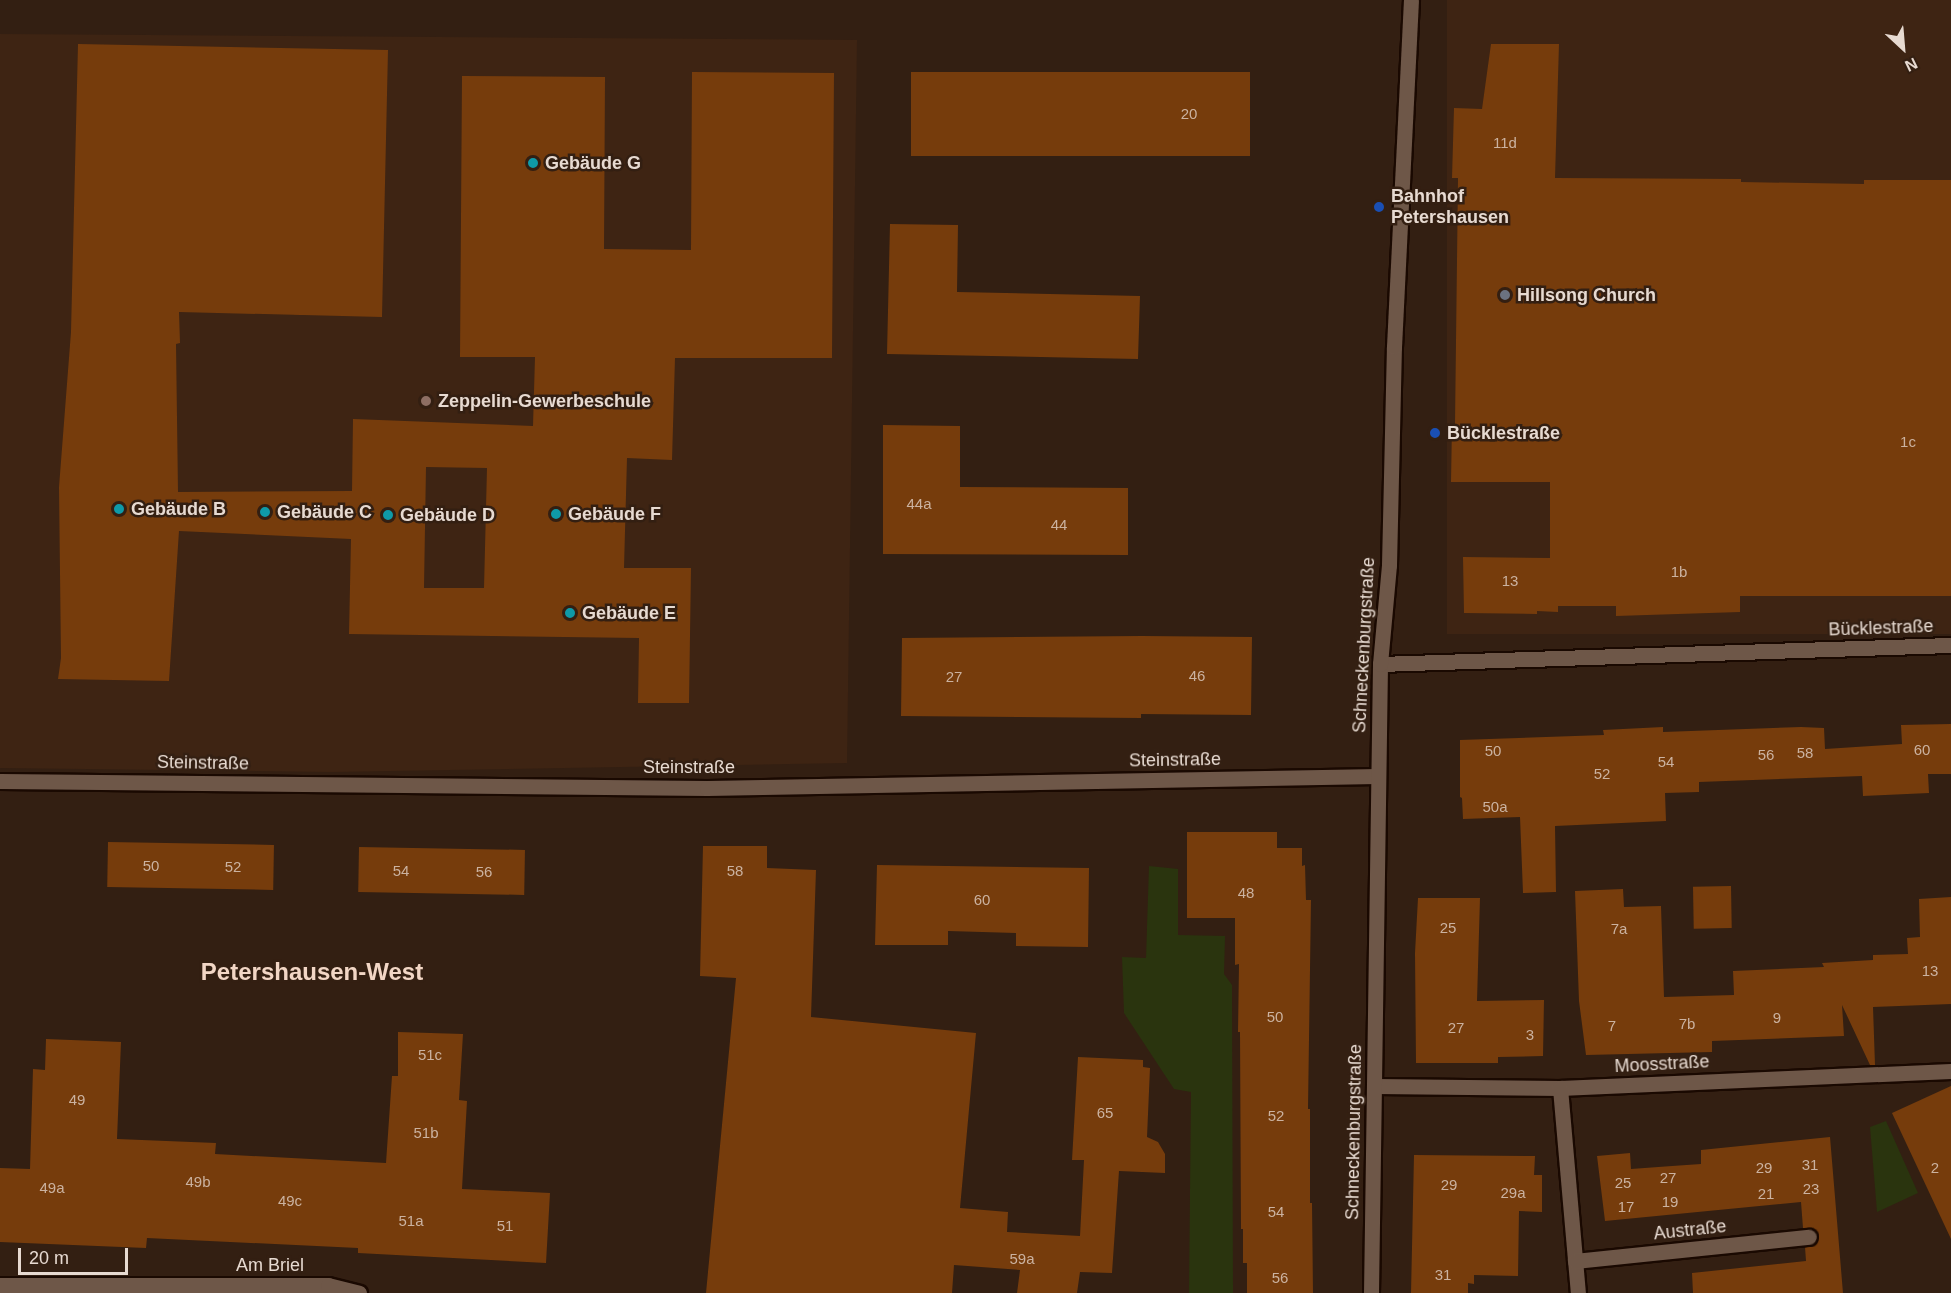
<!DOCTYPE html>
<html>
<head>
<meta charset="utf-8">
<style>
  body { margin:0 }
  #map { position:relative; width:1951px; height:1293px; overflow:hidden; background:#331f12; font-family:Helvetica,sans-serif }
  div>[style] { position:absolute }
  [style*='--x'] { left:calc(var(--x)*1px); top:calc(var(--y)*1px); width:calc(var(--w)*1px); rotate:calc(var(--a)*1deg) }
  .built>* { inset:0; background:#3e2413; transform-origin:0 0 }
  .green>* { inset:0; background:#2a340e }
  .building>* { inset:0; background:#763c0c; transform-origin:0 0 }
  .roads { filter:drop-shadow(2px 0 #1a0901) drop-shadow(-2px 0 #1a0901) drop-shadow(0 2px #1a0901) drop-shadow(0 -2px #1a0901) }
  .minor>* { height:15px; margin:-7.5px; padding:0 7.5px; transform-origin:7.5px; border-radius:7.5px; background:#6e5748 }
  .dots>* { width:16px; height:16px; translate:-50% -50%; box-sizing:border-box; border:3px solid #331f12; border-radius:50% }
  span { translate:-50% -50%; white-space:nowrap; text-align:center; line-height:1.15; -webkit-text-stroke:5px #331f12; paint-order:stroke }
  .number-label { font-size:15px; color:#cbb2a0 }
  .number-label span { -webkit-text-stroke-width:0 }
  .poi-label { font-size:18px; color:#e7dad1; font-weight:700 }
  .left { translate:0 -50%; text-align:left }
  .street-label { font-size:18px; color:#e7dad1 }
  .district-label { font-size:24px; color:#f2d6c5; font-weight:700 }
  .north { position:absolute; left:1873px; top:18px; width:60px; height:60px; -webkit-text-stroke:4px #331f12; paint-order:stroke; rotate:154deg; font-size:16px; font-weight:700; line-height:24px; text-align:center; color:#e7dad1 }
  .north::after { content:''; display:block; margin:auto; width:21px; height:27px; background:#e7dad1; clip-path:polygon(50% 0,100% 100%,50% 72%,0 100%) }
  .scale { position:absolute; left:18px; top:1248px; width:110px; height:27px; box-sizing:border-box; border:3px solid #e7dad1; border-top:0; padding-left:8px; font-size:18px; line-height:21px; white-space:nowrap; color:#e7dad1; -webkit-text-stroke:4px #331f12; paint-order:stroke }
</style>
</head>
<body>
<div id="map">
  <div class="built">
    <div style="left:1447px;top:0;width:504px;height:634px"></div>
    <div style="clip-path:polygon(0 34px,857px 40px,847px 763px,331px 772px,0 768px)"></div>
  </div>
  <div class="green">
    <div style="clip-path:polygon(1149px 866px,1178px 869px,1178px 935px,1225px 936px,1224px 974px,1232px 985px,1233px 1293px,1189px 1293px,1191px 1092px,1174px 1089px,1124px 1013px,1122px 957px,1146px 958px)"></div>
    <div style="clip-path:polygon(1886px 1121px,1918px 1193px,1877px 1212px,1870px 1127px)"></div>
  </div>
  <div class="building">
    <div style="clip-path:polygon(evenodd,78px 44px,388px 50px,382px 317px,179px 312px,180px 343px,176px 344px,178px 492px,352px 491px,353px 419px,533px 426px,535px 357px,460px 357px,462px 76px,605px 77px,604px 249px,691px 250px,692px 72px,834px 73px,832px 358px,675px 358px,672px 460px,627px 458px,624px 568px,691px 568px,689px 703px,638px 703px,639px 638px,349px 634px,351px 539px,179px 531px,169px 681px,58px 679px,61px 658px,59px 487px,71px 332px,78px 44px,426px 467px,487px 468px,484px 588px,424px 588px,426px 467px)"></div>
    <div style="clip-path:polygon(1491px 44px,1559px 44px,1555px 178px,1741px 179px,1741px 182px,1864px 184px,1864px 180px,1951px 180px,1951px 596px,1740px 596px,1740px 612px,1616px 616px,1616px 606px,1558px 606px,1558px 612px,1537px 611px,1537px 614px,1464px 613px,1463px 557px,1550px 558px,1550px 482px,1451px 482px,1452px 424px,1455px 424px,1458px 178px,1452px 178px,1454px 108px,1482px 109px)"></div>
    <div style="left:911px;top:72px;width:339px;height:84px"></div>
    <div style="clip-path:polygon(890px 224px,958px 225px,957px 292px,1140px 296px,1138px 359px,887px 354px)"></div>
    <div style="clip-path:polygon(883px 425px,960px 426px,960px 487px,1128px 488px,1128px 555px,883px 554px)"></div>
    <div style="clip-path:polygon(1142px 636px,1252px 637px,1251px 715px,1141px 714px,1141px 718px,901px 716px,902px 638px)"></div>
    <div style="clip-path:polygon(1951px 724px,1951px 774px,1928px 774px,1929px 793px,1863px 796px,1862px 776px,1699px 782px,1699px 792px,1665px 793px,1666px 821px,1555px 826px,1556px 892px,1523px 893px,1520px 817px,1463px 819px,1462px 798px,1460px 797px,1460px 740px,1604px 735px,1603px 730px,1663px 727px,1663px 732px,1801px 727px,1824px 728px,1825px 749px,1902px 744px,1901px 725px)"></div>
    <div style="clip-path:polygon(1187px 832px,1277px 832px,1277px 848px,1302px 848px,1302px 866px,1305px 865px,1306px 900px,1311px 900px,1308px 1109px,1310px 1109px,1310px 1203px,1312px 1203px,1313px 1293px,1247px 1293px,1247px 1263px,1243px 1263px,1243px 1229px,1241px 1229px,1240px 1032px,1238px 1032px,1239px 964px,1235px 965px,1235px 918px,1187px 918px)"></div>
    <div style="left:108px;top:842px;width:166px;height:45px;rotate:1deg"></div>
    <div style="clip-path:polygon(703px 846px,767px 846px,767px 868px,816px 870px,811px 1017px,976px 1033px,960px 1208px,1008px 1212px,1007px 1232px,1080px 1236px,1084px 1160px,1072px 1160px,1078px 1057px,1143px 1060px,1143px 1067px,1150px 1068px,1147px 1137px,1158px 1142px,1165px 1154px,1165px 1173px,1119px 1171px,1112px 1273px,1080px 1272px,1077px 1293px,1017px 1293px,1020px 1270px,954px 1265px,952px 1293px,706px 1293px,736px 978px,700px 976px)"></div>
    <div style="left:359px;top:847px;width:166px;height:45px;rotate:1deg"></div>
    <div style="clip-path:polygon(877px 865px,1089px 868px,1088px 947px,1016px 946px,1016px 933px,948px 931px,948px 945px,875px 945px)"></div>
    <div style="left:1731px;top:886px;width:42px;height:38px;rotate:89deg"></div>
    <div style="clip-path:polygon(1623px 889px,1624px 907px,1661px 906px,1664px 997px,1734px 995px,1733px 971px,1824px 967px,1822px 963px,1873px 960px,1873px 955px,1908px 954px,1907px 938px,1920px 937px,1919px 899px,1951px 897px,1951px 1004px,1873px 1007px,1875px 1065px,1870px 1065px,1842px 1005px,1844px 1036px,1712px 1041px,1712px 1052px,1586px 1055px,1579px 1001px,1575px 891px)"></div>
    <div style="clip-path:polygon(1418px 898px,1480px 898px,1477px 1001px,1544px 1000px,1543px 1056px,1498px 1057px,1498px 1063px,1416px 1063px,1415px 953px)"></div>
    <div style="clip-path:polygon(398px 1032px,463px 1034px,459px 1100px,467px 1101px,462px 1189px,550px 1193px,546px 1263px,358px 1253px,358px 1248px,147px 1238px,146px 1248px,0 1242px,0 1168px,30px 1169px,33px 1069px,45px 1070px,46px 1039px,121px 1042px,117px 1139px,216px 1143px,215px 1154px,386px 1163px,392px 1076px,398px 1076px)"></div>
    <div style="clip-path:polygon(1951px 1086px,1951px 1239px,1892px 1113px)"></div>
    <div style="clip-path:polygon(1830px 1137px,1843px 1293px,1693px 1293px,1692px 1273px,1806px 1261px,1805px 1247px,1815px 1245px,1819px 1237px,1813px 1228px,1803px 1228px,1801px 1202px,1605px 1221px,1597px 1156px,1630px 1153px,1631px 1169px,1672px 1166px,1701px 1164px,1701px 1150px)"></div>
    <div style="clip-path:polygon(1414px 1155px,1535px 1156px,1534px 1175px,1542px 1175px,1542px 1212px,1519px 1211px,1518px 1276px,1474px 1275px,1474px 1284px,1468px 1283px,1468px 1293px,1411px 1293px)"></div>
  </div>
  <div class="roads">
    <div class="minor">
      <div style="--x:1380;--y:664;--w:571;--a:-1.91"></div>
      <div style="--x:0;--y:781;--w:707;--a:0.57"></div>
      <div style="--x:707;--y:788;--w:671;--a:-1.02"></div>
      <div style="--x:1375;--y:1086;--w:185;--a:0.6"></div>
      <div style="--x:1560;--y:1088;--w:391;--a:-2.5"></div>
      <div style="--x:1560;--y:1088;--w:206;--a:85"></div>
      <div style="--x:1575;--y:1261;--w:235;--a:-5.9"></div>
      <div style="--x:0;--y:1285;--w:328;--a:0"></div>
      <div style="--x:328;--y:1285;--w:32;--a:14"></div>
      <div style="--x:1371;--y:1293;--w:629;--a:-89.18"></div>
      <div style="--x:1380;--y:664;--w:99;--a:-84.8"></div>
      <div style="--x:1389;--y:565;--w:218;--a:-88.7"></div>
      <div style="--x:1394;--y:347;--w:347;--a:-87.2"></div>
    </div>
  </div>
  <div class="dots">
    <div style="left:533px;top:163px;background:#0f9aa8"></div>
    <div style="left:1379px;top:207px;background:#1a4fb4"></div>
    <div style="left:1505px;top:295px;background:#6b7280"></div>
    <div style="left:426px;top:401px;background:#8d6e63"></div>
    <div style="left:1435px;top:433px;background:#1a4fb4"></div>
    <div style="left:119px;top:509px;background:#0f9aa8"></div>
    <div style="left:265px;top:512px;background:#0f9aa8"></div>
    <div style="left:556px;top:514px;background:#0f9aa8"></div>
    <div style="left:388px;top:515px;background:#0f9aa8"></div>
    <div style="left:570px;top:613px;background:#0f9aa8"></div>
  </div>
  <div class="number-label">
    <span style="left:1189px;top:114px">20</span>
    <span style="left:1505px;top:143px">11d</span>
    <span style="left:1908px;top:442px">1c</span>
    <span style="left:919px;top:504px">44a</span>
    <span style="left:1059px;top:525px">44</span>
    <span style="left:1679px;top:572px">1b</span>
    <span style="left:1510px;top:581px">13</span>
    <span style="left:1197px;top:676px">46</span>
    <span style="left:954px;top:677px">27</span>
    <span style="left:1922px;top:750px">60</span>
    <span style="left:1493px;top:751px">50</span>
    <span style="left:1805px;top:753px">58</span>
    <span style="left:1766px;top:755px">56</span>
    <span style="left:1666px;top:762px">54</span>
    <span style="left:1602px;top:774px">52</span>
    <span style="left:1495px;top:807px">50a</span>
    <span style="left:151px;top:866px">50</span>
    <span style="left:233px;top:867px">52</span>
    <span style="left:401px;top:871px">54</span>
    <span style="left:735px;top:871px">58</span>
    <span style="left:484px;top:872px">56</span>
    <span style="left:1246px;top:893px">48</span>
    <span style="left:982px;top:900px">60</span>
    <span style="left:1448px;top:928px">25</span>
    <span style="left:1619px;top:929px">7a</span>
    <span style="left:1930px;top:971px">13</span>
    <span style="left:1275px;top:1017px">50</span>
    <span style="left:1777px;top:1018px">9</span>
    <span style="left:1687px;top:1024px">7b</span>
    <span style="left:1612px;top:1026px">7</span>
    <span style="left:1456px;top:1028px">27</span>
    <span style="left:1530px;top:1035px">3</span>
    <span style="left:430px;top:1055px">51c</span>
    <span style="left:77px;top:1100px">49</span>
    <span style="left:1105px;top:1113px">65</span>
    <span style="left:1276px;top:1116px">52</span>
    <span style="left:426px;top:1133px">51b</span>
    <span style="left:1810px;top:1165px">31</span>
    <span style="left:1764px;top:1168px">29</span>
    <span style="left:1935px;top:1168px">2</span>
    <span style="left:1668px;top:1178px">27</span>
    <span style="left:198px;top:1182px">49b</span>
    <span style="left:1623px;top:1183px">25</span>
    <span style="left:1449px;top:1185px">29</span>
    <span style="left:52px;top:1188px">49a</span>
    <span style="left:1811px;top:1189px">23</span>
    <span style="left:1513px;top:1193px">29a</span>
    <span style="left:1766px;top:1194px">21</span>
    <span style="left:290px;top:1201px">49c</span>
    <span style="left:1670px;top:1202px">19</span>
    <span style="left:1626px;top:1207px">17</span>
    <span style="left:1276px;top:1212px">54</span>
    <span style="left:411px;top:1221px">51a</span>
    <span style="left:505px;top:1226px">51</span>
    <span style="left:1022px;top:1259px">59a</span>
    <span style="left:1443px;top:1275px">31</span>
    <span style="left:1280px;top:1278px">56</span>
  </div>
  <div class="poi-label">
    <span class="left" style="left:545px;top:163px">Gebäude G</span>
    <span class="left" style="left:1391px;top:207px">Bahnhof<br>Petershausen</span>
    <span class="left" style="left:1517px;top:295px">Hillsong Church</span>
    <span class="left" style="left:438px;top:401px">Zeppelin-Gewerbeschule</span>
    <span class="left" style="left:1447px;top:433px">Bücklestraße</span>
    <span class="left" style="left:131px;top:509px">Gebäude B</span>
    <span class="left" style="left:277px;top:512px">Gebäude C</span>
    <span class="left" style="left:568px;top:514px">Gebäude F</span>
    <span class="left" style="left:400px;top:515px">Gebäude D</span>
    <span class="left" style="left:582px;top:613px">Gebäude E</span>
  </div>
  <div class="street-label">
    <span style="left:1881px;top:628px;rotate:-2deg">Bücklestraße</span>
    <span style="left:1364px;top:645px;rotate:-87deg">Schneckenburgstraße</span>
    <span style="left:1175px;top:760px;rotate:-1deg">Steinstraße</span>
    <span style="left:203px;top:763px;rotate:1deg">Steinstraße</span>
    <span style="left:689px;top:767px">Steinstraße</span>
    <span style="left:1662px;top:1064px;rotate:-3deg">Moosstraße</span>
    <span style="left:1354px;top:1132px;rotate:-89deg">Schneckenburgstraße</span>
    <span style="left:1690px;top:1230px;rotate:-6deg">Austraße</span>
    <span style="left:270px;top:1265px">Am Briel</span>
  </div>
  <div class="district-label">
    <span style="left:312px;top:972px">Petershausen-West</span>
  </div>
  <div class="north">N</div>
  <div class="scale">20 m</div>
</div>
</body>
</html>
